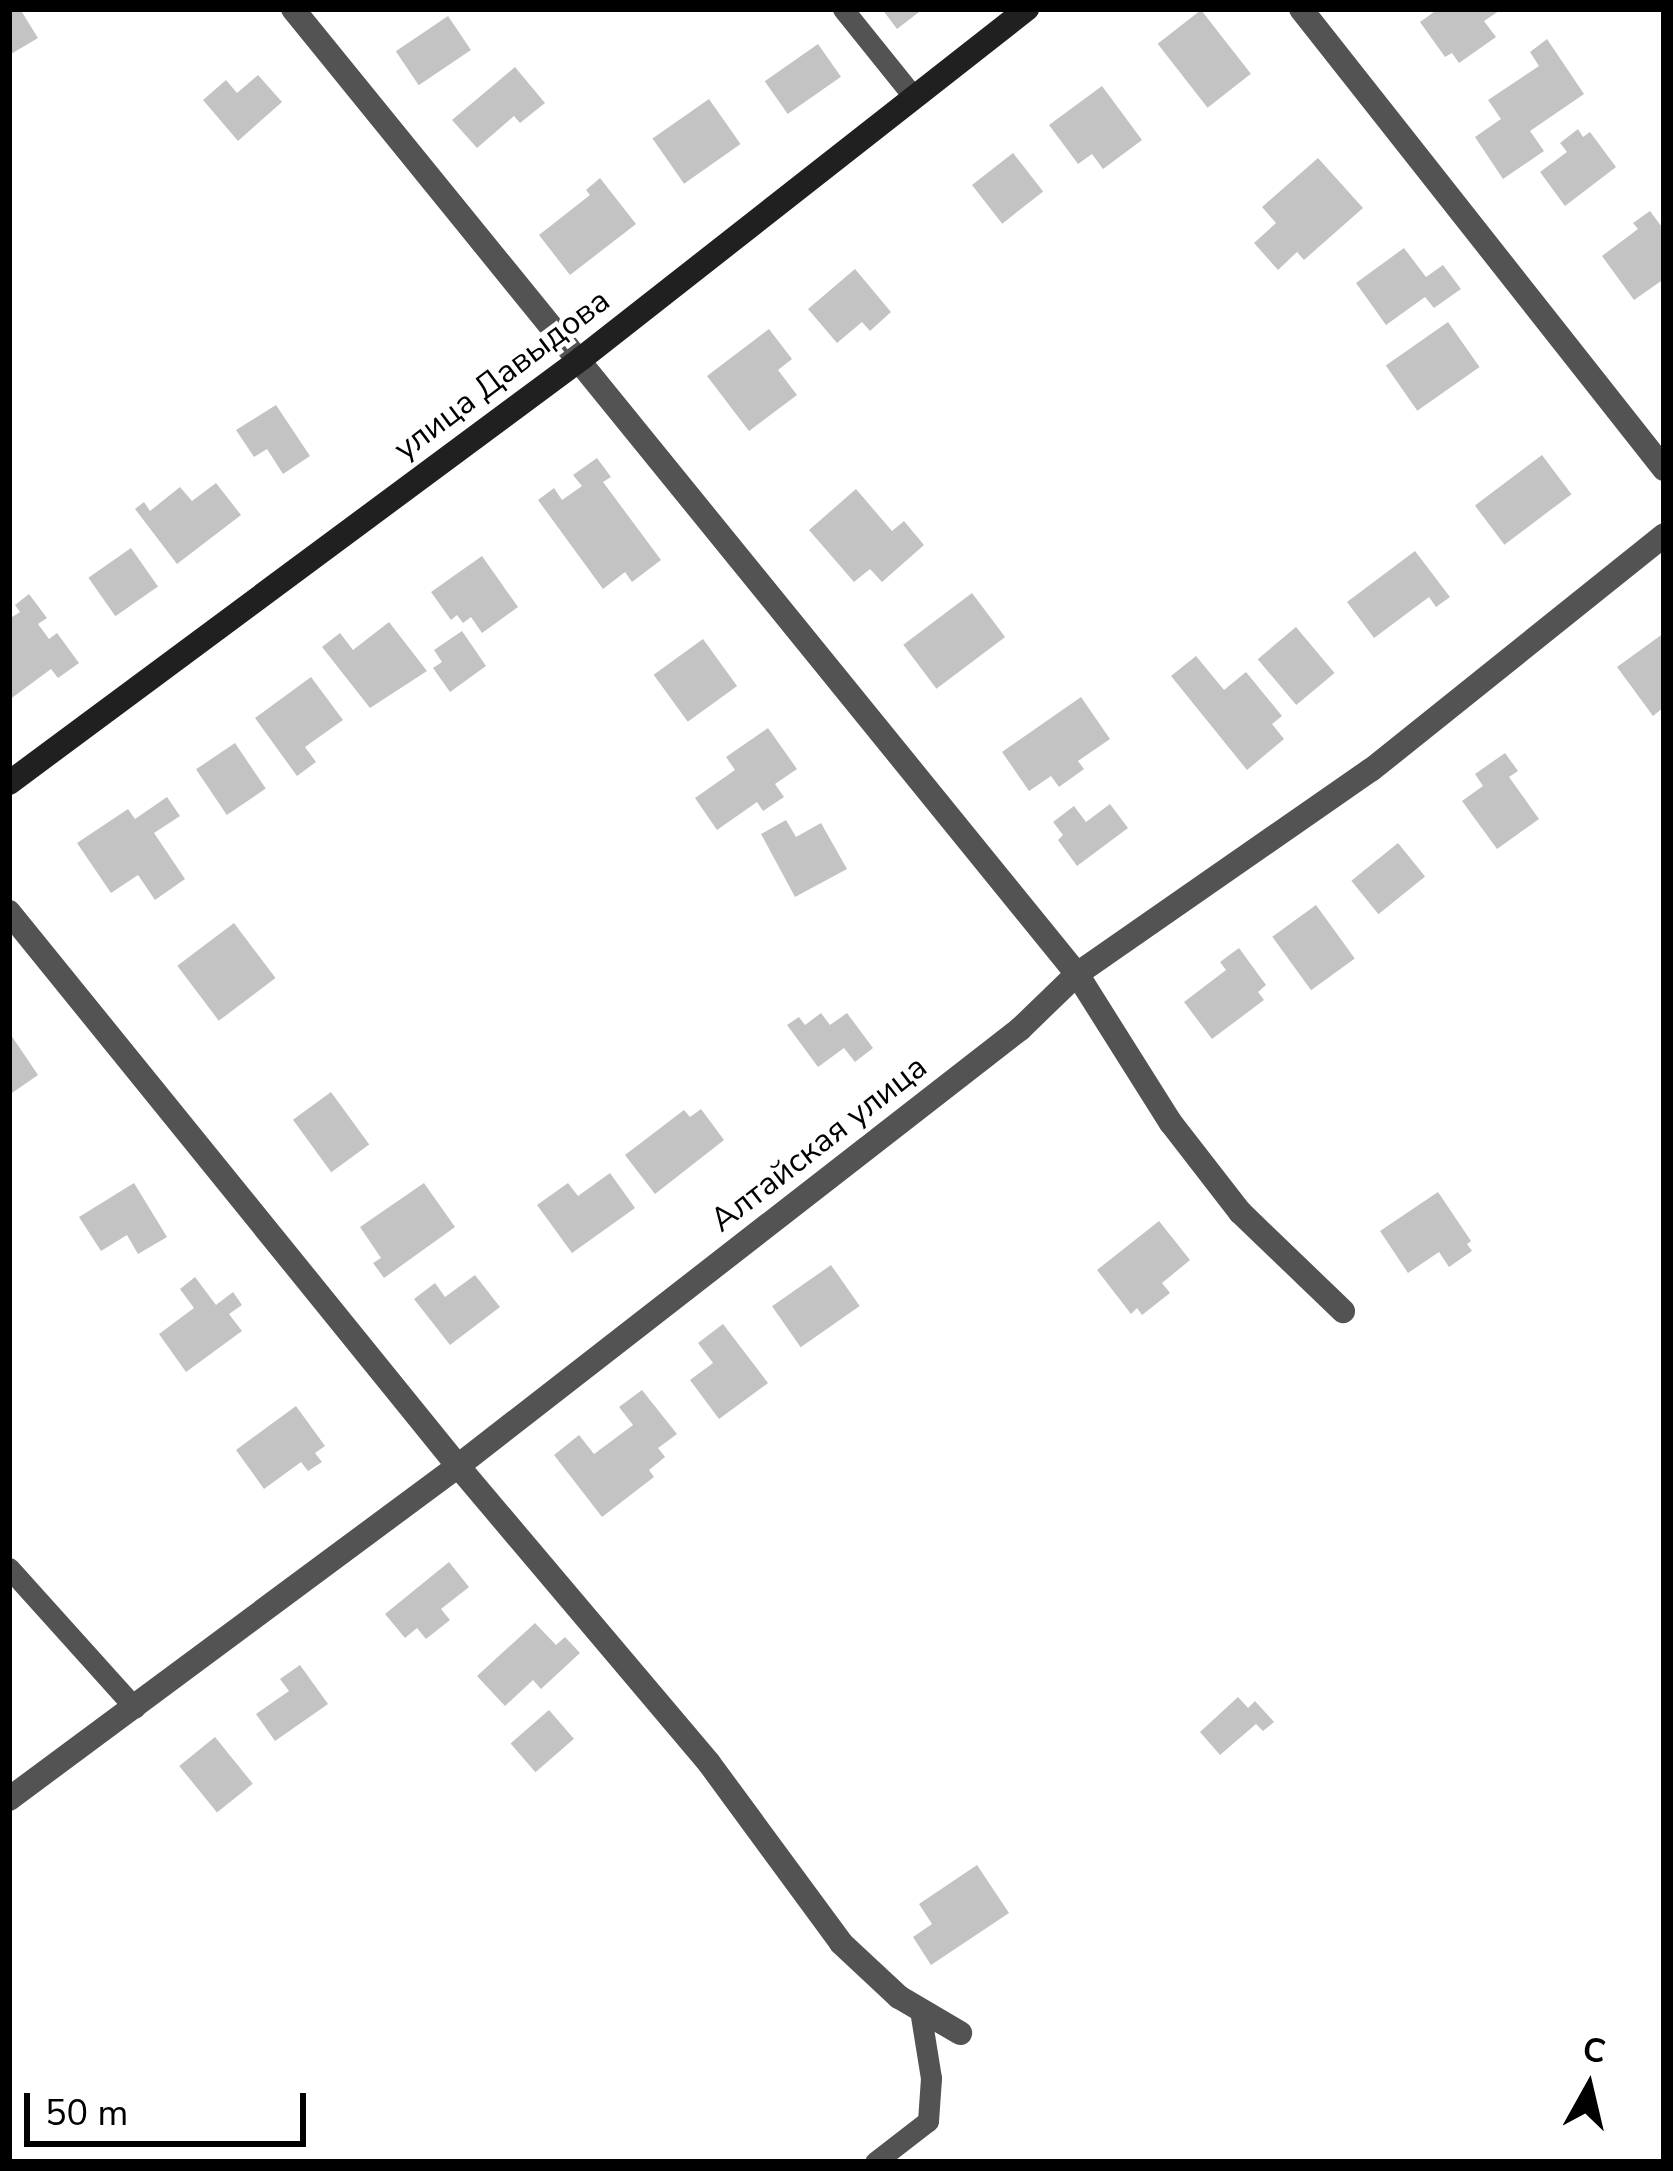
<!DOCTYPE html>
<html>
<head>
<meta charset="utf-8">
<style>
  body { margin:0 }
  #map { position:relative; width:1673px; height:2171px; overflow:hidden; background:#fff; font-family:"Nunito Sans",sans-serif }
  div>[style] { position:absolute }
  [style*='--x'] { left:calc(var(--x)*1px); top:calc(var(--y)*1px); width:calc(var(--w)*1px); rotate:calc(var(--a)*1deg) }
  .building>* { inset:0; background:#c3c3c3; transform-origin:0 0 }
  .lane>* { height:21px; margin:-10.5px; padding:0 10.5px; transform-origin:10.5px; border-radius:10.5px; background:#535353 }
  .street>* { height:24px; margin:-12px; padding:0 12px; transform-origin:12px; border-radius:12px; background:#535353 }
  .secondary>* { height:24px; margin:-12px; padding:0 12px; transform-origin:12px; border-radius:12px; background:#202020 }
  span { translate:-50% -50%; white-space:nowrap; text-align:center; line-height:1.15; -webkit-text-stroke:9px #fff; paint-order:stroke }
  .street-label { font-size:33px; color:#000 }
  .frame { position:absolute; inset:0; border:12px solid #000; pointer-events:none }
  .north { position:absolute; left:1529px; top:2027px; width:120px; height:120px; -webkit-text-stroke:9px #fff; paint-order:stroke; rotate:8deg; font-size:33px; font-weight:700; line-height:48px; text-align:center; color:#000 }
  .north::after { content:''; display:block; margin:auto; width:42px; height:54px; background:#000; clip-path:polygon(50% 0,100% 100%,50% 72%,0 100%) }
  .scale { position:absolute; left:24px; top:2093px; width:282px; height:54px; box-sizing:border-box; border:6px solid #000; border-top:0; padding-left:15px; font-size:36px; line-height:42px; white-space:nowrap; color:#000; -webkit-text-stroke:9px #fff; paint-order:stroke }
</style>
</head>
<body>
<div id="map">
  <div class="building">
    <div style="clip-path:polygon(9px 9px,20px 9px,38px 38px,11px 54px)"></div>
    <div style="clip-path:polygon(882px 9px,923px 9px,897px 29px)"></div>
    <div style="clip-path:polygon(1438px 9px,1502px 9px,1484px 21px,1496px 37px,1459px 63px,1452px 53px,1445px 57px,1420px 22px)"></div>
    <div style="left:1201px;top:10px;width:81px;height:55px;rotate:52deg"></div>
    <div style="left:448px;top:16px;width:41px;height:63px;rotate:56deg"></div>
    <div style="clip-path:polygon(1547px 39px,1584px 94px,1530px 131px,1544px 151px,1503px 179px,1475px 137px,1501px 119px,1488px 100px,1539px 66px,1530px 52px)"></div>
    <div style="left:818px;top:44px;width:40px;height:65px;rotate:55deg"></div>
    <div style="clip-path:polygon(515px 67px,545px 103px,520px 123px,514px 116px,477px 148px,452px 120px)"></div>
    <div style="clip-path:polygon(258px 75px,282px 102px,238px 141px,203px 100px,226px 80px,237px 93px)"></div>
    <div style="clip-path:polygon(1102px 86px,1142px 140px,1103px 169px,1092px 154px,1078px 164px,1049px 125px)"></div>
    <div style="left:709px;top:99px;width:55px;height:69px;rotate:55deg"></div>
    <div style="clip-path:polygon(1578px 129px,1583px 137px,1590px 132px,1616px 167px,1565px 206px,1540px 172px,1567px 152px,1560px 143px)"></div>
    <div style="left:1013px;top:153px;width:49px;height:52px;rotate:52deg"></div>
    <div style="clip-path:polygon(1318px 158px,1363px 208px,1304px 260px,1297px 252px,1278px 270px,1254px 243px,1276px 223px,1262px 207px)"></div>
    <div style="clip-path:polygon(600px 178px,636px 224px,570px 275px,539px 235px,590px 195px,586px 190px)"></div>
    <div style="clip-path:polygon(1650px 211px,1664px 230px,1664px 279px,1634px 300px,1602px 256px,1638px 229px,1633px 223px)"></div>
    <div style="clip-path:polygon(1404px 248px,1426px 277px,1443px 265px,1461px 289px,1434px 308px,1425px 297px,1386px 325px,1356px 283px)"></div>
    <div style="clip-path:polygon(855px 269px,891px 312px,870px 331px,862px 322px,837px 343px,808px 309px)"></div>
    <div style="left:1448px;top:322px;width:55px;height:76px;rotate:55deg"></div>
    <div style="clip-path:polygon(769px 329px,792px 359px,778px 370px,797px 395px,749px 431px,707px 376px)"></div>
    <div style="clip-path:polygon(276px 405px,310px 456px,283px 474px,267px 449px,254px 457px,236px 430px)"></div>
    <div style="left:1542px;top:455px;width:49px;height:84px;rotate:53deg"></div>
    <div style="clip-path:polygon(597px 458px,611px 477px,603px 482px,661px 560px,632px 582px,625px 572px,603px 589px,538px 500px,554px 488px,562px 500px,582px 486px,573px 475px)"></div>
    <div style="clip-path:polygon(216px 483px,241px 515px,177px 564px,135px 509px,144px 502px,150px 511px,180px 487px,192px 501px)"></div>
    <div style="clip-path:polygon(856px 489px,892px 531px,904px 521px,924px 545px,882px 582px,870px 569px,854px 582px,809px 530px)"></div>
    <div style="left:131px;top:548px;width:47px;height:52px;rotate:55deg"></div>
    <div style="clip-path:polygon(1415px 551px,1450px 597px,1436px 607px,1429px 597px,1374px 638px,1347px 602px)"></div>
    <div style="clip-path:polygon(482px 556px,518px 607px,482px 633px,471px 617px,463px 623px,457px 615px,451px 620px,431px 592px)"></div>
    <div style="left:972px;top:593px;width:55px;height:86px;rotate:53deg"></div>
    <div style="clip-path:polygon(29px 594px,47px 618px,38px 624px,49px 639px,57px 633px,79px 663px,58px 678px,51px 669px,9px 700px,9px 619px,20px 612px,15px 605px)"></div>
    <div style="clip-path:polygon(389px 622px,427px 671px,370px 708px,322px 647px,340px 633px,353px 650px)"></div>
    <div style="left:1296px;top:627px;width:60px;height:50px;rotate:50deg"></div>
    <div style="clip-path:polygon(462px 631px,486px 666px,450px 692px,433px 668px,442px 662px,434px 650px)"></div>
    <div style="clip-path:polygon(1664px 633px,1664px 707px,1653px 716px,1617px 667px)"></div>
    <div style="left:703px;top:639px;width:58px;height:61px;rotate:54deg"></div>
    <div style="clip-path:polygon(1196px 656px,1224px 690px,1246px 672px,1282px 716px,1272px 724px,1284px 739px,1247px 770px,1171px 676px)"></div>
    <div style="clip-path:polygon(311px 677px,343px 720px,305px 747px,316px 762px,297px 776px,255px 718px)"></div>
    <div style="clip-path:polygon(1081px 697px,1110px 739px,1078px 761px,1084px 769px,1059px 787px,1051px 776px,1029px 791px,1002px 752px)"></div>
    <div style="clip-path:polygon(768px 728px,797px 769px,775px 784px,784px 797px,763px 811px,757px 802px,717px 830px,695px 798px,735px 770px,726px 757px)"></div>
    <div style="left:235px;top:743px;width:55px;height:47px;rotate:56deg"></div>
    <div style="clip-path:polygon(1505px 753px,1518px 771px,1509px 777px,1539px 819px,1497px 849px,1462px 801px,1483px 786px,1475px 774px)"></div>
    <div style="clip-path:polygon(167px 797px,180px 816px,154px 833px,185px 879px,155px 900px,138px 875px,111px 893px,77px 843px,128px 809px,135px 819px)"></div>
    <div style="clip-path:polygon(1110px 804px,1128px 828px,1077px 866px,1058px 840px,1063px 835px,1053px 822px,1074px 806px,1086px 822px)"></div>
    <div style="clip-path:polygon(786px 820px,796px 837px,821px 823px,847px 869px,795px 897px,761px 834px)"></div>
    <div style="left:1398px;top:843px;width:43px;height:60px;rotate:51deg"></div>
    <div style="left:1316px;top:905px;width:66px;height:54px;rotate:54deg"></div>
    <div style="left:234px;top:923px;width:69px;height:71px;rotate:53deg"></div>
    <div style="clip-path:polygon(1239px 948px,1266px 985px,1258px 992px,1264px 1000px,1212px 1039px,1184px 1002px,1226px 970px,1220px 962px)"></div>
    <div style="clip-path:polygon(821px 1013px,830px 1025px,847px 1013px,873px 1048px,855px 1062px,844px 1048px,818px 1067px,787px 1025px,799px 1017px,805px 1025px)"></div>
    <div style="clip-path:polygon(9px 1032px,38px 1075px,9px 1095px)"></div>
    <div style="left:331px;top:1092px;width:65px;height:47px;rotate:54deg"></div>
    <div style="clip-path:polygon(701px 1109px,724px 1140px,655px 1194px,625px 1155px,684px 1110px,690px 1117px)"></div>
    <div style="clip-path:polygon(610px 1173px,635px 1208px,572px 1253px,537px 1205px,568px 1183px,578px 1196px)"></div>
    <div style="clip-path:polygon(134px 1183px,167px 1237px,138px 1254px,127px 1235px,101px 1251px,79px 1217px)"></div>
    <div style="clip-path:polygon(424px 1183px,455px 1227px,384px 1278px,373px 1263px,381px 1258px,360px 1227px)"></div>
    <div style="clip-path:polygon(1438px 1192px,1471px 1241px,1467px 1244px,1472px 1251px,1449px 1267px,1439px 1252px,1408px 1273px,1380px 1231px)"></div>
    <div style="clip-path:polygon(1159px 1221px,1190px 1260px,1162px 1283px,1170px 1293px,1142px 1315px,1137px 1308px,1131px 1314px,1097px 1270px)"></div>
    <div style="left:831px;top:1265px;width:50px;height:72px;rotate:55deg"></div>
    <div style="clip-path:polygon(475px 1275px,500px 1307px,450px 1345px,414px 1299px,435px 1283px,445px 1297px)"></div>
    <div style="clip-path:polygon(195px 1277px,216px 1305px,233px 1292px,242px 1305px,229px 1314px,242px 1331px,186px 1372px,159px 1334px,194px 1308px,180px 1289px)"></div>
    <div style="clip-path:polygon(723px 1324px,768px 1383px,719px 1419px,690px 1380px,713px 1363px,698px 1343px)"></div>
    <div style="clip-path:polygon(642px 1390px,677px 1434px,658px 1448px,665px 1457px,649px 1470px,654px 1477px,602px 1517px,554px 1455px,579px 1435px,594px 1454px,633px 1425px,619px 1407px)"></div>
    <div style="clip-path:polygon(296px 1406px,325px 1446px,315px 1453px,322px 1462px,308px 1471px,301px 1462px,264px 1489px,236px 1450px)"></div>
    <div style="clip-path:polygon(449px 1562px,469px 1587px,441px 1609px,450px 1620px,426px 1639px,417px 1628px,405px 1638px,385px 1614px)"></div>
    <div style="clip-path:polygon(535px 1623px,556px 1645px,565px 1637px,580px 1653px,541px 1689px,533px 1680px,505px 1706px,477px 1676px)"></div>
    <div style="clip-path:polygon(300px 1665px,328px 1704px,275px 1741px,256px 1714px,289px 1691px,280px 1679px)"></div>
    <div style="clip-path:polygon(1238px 1697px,1248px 1708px,1255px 1701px,1274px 1722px,1263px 1731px,1256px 1724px,1220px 1755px,1200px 1732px)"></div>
    <div style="left:549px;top:1710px;width:38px;height:51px;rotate:49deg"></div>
    <div style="left:215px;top:1737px;width:60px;height:46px;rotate:51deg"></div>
    <div style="clip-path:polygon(977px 1865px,1009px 1913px,931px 1965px,913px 1937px,932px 1924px,919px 1904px)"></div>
  </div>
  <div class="lane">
    <div style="--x:843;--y:9;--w:112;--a:51.2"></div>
    <div style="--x:9;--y:1568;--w:188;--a:48"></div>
    <div style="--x:875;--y:2162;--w:67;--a:-37.7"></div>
    <div style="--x:928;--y:2121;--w:43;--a:-86"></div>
    <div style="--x:931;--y:2078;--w:69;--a:-99.2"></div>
  </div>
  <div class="street">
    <div style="--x:293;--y:9;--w:1243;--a:50.91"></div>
    <div style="--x:1077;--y:974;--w:176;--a:57.8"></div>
    <div style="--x:1171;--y:1123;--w:113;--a:52.2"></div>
    <div style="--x:1240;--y:1212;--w:143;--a:43.9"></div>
    <div style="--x:1301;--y:9;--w:586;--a:51.72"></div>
    <div style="--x:9;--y:912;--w:713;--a:50.98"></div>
    <div style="--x:458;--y:1466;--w:389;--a:49.8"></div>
    <div style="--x:709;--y:1763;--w:223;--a:53.7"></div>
    <div style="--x:841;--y:1943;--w:79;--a:43"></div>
    <div style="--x:899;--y:1997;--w:71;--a:30.5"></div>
    <div style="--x:9;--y:1799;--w:559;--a:-36.56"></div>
    <div style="--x:458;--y:1466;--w:712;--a:-37.87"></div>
    <div style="--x:1020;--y:1029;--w:79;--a:-44"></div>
    <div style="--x:1077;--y:974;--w:358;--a:-34.8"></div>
    <div style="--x:1371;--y:770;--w:376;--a:-38.7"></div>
  </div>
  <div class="secondary">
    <div style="--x:9;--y:783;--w:713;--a:-36.56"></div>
    <div style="--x:582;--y:358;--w:566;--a:-38.11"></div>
  </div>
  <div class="street-label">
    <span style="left:502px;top:375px;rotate:-37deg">улица Давыдова</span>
    <span style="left:819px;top:1144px;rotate:-38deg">Алтайская улица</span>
  </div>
  <div class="frame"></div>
  <div class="north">С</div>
  <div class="scale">50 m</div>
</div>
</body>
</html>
